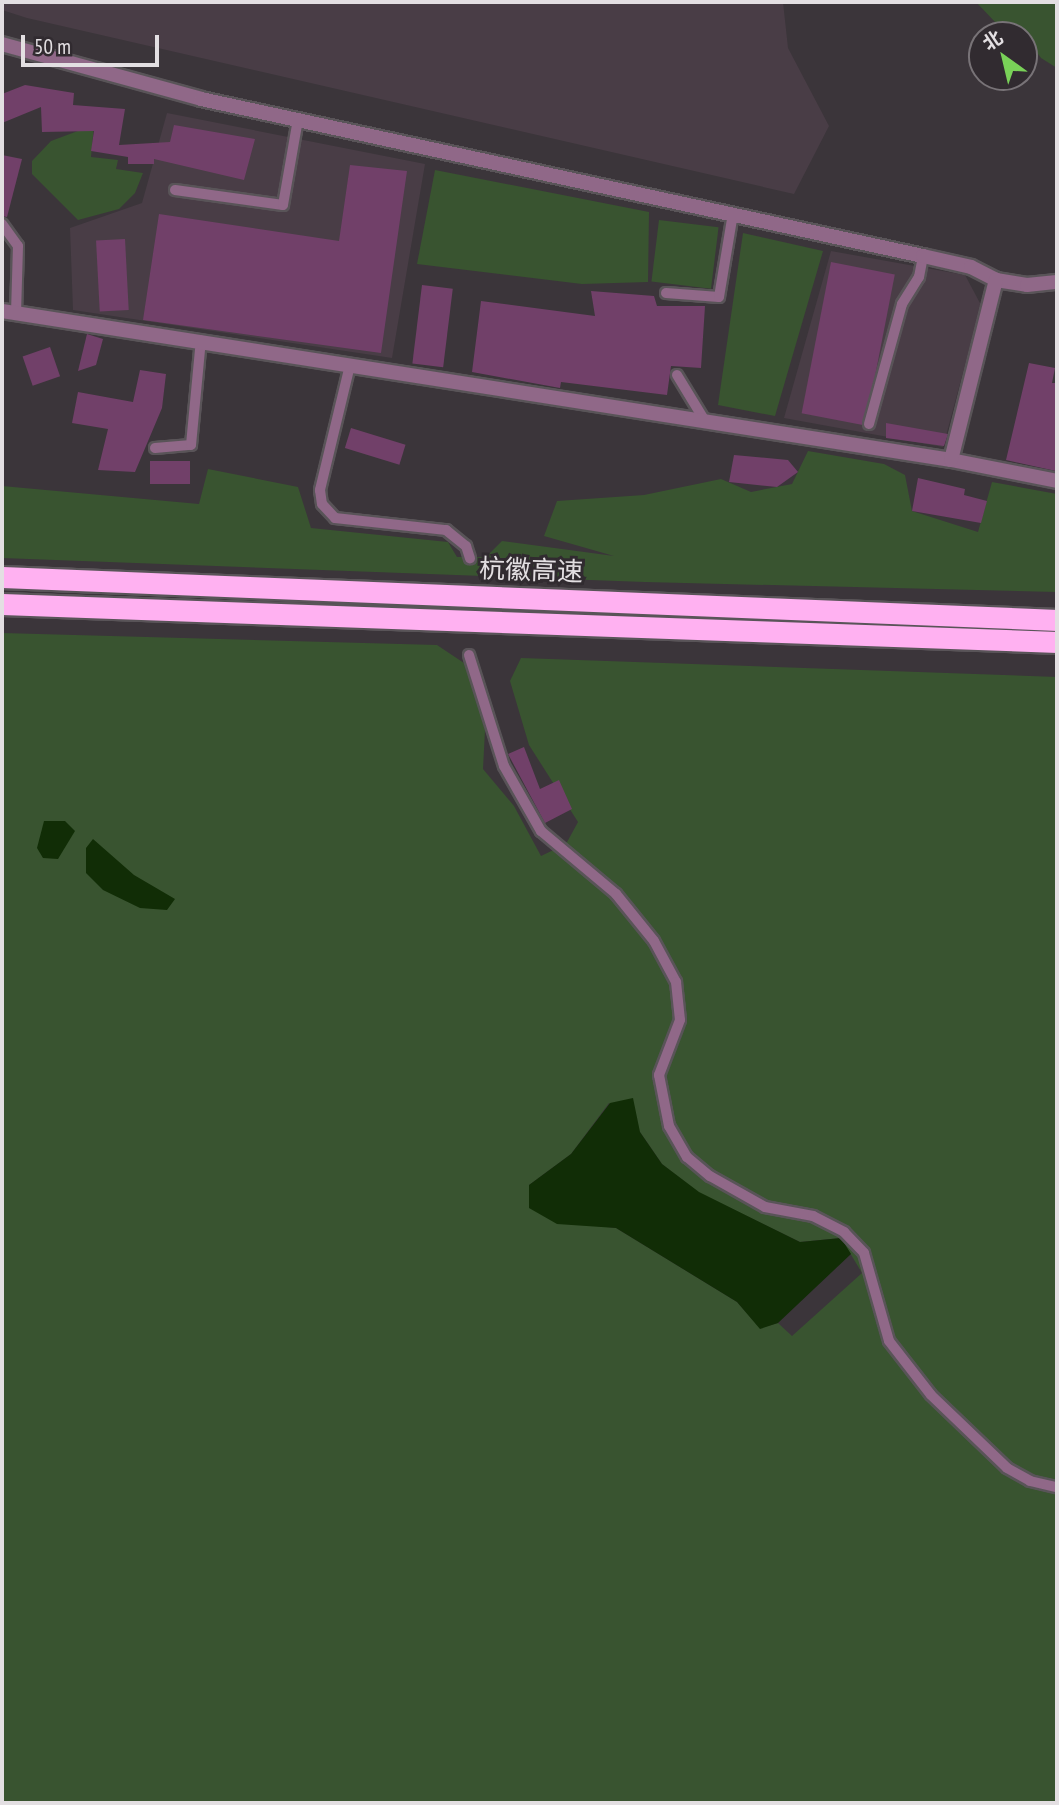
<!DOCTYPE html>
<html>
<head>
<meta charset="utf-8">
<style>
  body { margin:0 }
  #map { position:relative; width:1059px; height:1805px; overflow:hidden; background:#3b353a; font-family:"PT Sans Narrow","Noto Sans SC",sans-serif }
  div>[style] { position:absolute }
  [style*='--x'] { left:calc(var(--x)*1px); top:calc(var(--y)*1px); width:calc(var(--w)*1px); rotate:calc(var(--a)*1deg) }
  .built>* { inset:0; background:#493d46 }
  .green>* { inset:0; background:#395430; transform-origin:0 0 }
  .water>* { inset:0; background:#112d06 }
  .building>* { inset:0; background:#714069; transform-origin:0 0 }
  .roads { filter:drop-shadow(2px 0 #595458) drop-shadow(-2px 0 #595458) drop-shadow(0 2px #595458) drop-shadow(0 -2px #595458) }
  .service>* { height:10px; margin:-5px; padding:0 5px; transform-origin:5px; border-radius:5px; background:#906888 }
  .minor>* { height:14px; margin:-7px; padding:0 7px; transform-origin:7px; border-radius:7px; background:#906888 }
  .motorway>* { height:21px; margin:-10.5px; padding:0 10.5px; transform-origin:10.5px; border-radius:10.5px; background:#ffb1f1 }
  span { translate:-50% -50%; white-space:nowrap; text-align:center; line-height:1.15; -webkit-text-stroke:6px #312b30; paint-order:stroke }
  .street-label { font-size:26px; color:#e3dfe2 }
  .frame { position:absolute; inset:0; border:4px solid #e3dfe2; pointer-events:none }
  .north { position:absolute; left:968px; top:21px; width:70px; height:70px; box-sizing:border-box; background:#312b30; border:2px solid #787377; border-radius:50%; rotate:326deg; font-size:19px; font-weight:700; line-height:28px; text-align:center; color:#e3dfe2 }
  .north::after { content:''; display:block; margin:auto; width:24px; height:32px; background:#79d158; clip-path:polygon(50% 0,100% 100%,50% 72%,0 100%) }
  .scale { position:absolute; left:21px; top:35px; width:138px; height:32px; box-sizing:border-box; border:4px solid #e3dfe2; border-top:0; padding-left:9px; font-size:21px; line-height:24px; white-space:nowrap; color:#e3dfe2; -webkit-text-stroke:5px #312b30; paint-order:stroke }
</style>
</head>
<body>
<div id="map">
  <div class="built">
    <div style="clip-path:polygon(2px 2px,783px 2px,788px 48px,829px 126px,794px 194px,27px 18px,2px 10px)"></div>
    <div style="clip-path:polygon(167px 113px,425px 164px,392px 358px,73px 310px,70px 228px,142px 203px)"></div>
    <div style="clip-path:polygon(831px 251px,965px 275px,981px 305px,943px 447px,784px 418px)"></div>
  </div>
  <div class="green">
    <div style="clip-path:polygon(976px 2px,1057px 2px,1057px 68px,1041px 58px,1024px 35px,996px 23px)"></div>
    <div style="clip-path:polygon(94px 125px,91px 157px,118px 160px,116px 169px,143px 173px,135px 193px,119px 209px,78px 220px,32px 174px,32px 161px,51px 141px)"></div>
    <div style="clip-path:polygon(435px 170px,649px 212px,648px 282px,582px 284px,417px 264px)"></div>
    <div style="left:659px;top:220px;width:60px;height:62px;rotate:7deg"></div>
    <div style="clip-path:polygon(743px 233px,823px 251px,775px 416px,718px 405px)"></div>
    <div style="clip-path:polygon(808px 451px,884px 464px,905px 475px,912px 511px,978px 532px,992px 482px,1057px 494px,1057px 592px,645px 582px,2px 558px,2px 486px,199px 504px,208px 469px,298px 487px,311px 528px,448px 542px,457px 557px,486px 557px,502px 541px,614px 556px,544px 536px,557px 501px,644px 495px,721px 479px,751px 492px,792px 484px)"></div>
    <div style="clip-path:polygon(evenodd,2px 633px,437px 645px,467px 665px,485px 730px,483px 769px,514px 806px,541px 856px,566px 844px,578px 822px,529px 745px,510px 681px,521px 658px,1057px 677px,1057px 1803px,2px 1803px,2px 633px,609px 1103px,640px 1132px,662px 1164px,699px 1193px,800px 1242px,841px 1238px,862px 1273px,792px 1336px,778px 1323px,760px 1328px,737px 1302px,616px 1228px,559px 1222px,529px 1185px,571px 1154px,609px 1103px)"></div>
  </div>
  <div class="water">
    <div style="clip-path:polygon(44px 821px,65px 821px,75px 831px,58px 859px,43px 858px,37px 848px)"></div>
    <div style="clip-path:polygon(93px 839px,134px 875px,175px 899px,167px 910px,140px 908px,103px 890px,86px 873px,86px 848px)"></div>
    <div style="clip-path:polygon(633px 1098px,640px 1132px,662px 1164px,699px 1192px,800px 1242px,841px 1238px,851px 1254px,778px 1323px,760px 1329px,737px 1302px,616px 1228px,557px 1224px,529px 1208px,529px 1185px,571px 1154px,610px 1103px)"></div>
  </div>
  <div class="building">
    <div style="clip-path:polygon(25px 85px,74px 93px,73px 105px,125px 109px,119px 145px,170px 142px,174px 125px,255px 139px,244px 180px,154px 159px,154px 164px,128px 164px,128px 157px,91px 151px,94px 131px,42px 132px,41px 107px,2px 123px,2px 94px)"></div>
    <div style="clip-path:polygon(2px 155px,22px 159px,7px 217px,2px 216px)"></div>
    <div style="clip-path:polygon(350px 165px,407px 171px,381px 353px,143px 320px,159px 214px,339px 241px)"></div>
    <div style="left:125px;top:239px;width:71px;height:29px;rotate:87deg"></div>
    <div style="left:831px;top:262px;width:65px;height:154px;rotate:11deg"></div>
    <div style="left:422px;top:285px;width:31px;height:79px;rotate:7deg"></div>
    <div style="clip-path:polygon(591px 291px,654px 296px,657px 306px,705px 306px,701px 368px,671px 366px,667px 395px,561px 382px,560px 388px,472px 372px,481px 301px,595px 316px)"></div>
    <div style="clip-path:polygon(87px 334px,103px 339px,96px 365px,78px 371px)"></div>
    <div style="left:50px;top:347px;width:31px;height:29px;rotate:71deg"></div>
    <div style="clip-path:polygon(1029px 363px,1055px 368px,1052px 383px,1057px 383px,1056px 471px,1006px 460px)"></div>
    <div style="clip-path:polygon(140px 370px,166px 374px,162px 408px,135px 472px,98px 470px,108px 429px,72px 423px,78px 392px,133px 402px)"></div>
    <div style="clip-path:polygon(886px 423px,948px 434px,944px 446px,886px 438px)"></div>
    <div style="left:351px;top:428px;width:57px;height:21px;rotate:17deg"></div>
    <div style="clip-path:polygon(734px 455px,788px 460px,798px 472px,777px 487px,729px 482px)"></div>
    <div style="left:150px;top:461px;width:40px;height:23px"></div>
    <div style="clip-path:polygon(918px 478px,965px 489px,964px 495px,987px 501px,981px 523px,912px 511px)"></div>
    <div style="clip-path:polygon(524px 747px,540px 789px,559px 780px,572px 809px,545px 823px,508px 754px)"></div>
  </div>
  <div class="roads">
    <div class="service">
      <div style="--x:175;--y:190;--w:109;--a:7.9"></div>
      <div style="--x:283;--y:205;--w:87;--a:-80.1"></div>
      <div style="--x:2;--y:224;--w:27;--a:54"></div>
      <div style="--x:18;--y:246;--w:66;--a:91.7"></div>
      <div style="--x:666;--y:293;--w:53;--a:4.3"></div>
      <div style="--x:719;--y:297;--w:85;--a:-80.5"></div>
      <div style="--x:350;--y:365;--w:129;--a:103.5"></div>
      <div style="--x:320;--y:490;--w:14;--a:82"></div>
      <div style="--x:322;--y:504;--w:19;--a:47"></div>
      <div style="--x:335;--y:518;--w:112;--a:6.2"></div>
      <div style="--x:446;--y:530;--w:26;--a:39"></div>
      <div style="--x:466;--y:546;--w:13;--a:72"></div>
      <div style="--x:677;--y:375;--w:54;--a:58.7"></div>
      <div style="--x:869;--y:424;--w:124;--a:-74.6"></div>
      <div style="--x:902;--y:304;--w:32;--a:-58"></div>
      <div style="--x:919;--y:277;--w:21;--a:-79"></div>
      <div style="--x:155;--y:448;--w:36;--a:-5"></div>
      <div style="--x:191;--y:445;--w:105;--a:-84.6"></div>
      <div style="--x:469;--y:655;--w:116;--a:72.5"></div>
      <div style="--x:504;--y:766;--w:75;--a:60.4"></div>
      <div style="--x:541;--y:831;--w:98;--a:40"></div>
      <div style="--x:616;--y:894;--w:60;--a:51"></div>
      <div style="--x:654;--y:941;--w:47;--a:61.8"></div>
      <div style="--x:676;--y:982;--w:38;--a:84"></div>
      <div style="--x:680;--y:1020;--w:59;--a:110.9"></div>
      <div style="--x:659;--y:1075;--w:52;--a:78.9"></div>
      <div style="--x:669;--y:1126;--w:36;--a:60"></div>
      <div style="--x:687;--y:1157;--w:30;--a:40"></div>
      <div style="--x:710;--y:1176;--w:63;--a:29.4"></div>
      <div style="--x:765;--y:1207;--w:49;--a:10.6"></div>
      <div style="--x:813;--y:1216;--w:35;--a:27"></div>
      <div style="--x:844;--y:1232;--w:29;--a:46"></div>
      <div style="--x:864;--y:1253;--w:91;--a:74.1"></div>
      <div style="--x:889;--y:1341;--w:68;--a:52.1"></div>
      <div style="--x:931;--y:1395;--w:105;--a:43.8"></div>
      <div style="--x:1007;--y:1468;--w:26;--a:29"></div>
      <div style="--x:1030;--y:1481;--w:28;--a:13"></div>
    </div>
    <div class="minor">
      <div style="--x:2;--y:44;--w:206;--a:15.4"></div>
      <div style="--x:201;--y:99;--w:739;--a:12.27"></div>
      <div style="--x:923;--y:256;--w:49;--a:12.9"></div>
      <div style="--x:971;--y:267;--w:28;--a:27"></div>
      <div style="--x:996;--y:280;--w:31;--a:9"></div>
      <div style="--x:1027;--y:285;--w:30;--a:-6"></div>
      <div style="--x:2;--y:311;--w:961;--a:8.92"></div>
      <div style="--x:951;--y:460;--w:108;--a:11.2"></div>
      <div style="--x:951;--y:460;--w:186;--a:-76"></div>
    </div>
    <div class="motorway">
      <div style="--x:2;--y:577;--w:1056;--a:2.33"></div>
      <div style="--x:2;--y:604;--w:1056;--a:2.06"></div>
    </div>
  </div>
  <div class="street-label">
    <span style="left:531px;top:570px;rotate:2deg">杭徽高速</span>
  </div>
  <div class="frame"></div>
  <div class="north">北</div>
  <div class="scale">50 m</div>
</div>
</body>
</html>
